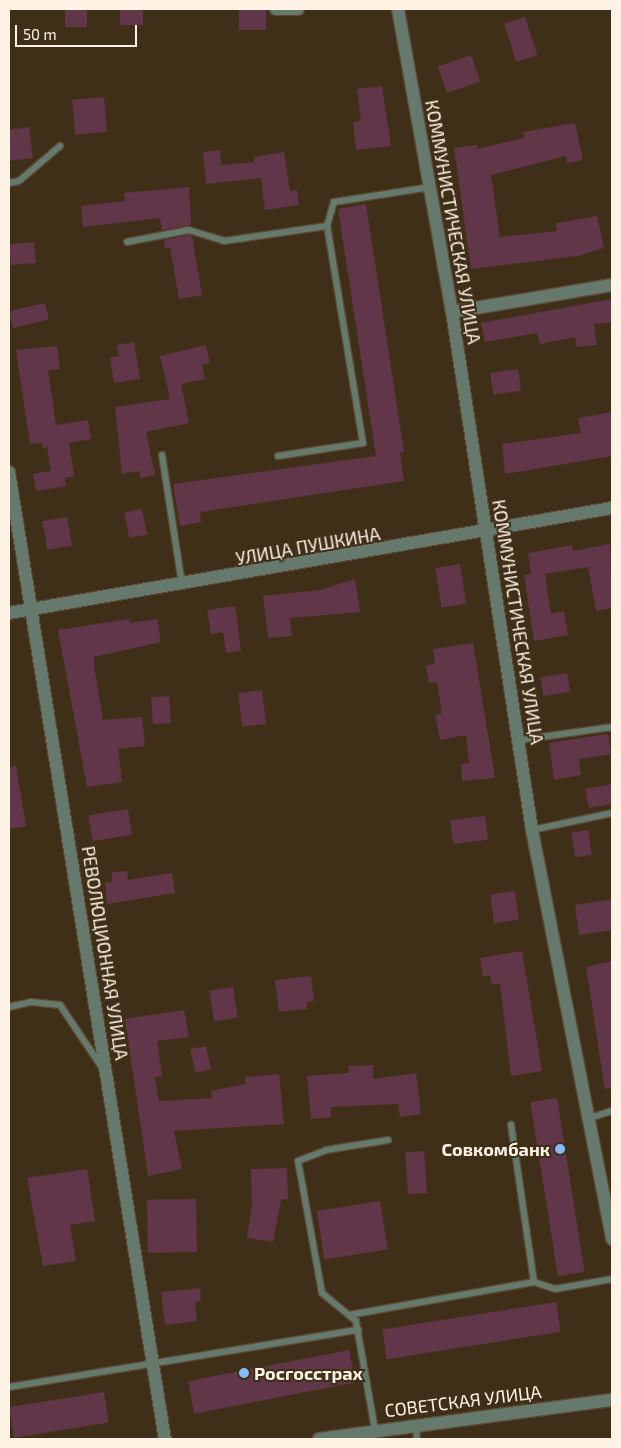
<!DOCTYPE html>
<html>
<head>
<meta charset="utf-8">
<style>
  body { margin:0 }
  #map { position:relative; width:621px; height:1448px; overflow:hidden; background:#402f18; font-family:"Exo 2",sans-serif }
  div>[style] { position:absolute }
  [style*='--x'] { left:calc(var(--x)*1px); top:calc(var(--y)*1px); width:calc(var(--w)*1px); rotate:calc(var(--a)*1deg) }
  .building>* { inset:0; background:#603648; transform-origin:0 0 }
  .roads { filter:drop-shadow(1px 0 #5b4a35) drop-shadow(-1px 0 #5b4a35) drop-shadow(0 1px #5b4a35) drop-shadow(0 -1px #5b4a35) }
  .lane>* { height:6px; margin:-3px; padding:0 3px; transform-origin:3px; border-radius:3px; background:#66796d }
  .street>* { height:12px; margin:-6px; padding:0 6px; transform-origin:6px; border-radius:6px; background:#66796d }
  .dots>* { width:14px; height:14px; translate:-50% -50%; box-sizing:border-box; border:2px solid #402f18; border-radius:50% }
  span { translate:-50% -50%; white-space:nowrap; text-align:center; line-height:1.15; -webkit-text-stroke:4px #402f18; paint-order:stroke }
  .street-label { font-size:18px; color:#fef3e5 }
  .poi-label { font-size:18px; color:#fef3e5; font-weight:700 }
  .right { translate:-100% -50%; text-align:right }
  .left { translate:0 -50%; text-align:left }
  .frame { position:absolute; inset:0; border:10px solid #fef3e5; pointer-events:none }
  .scale { position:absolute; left:15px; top:25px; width:122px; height:22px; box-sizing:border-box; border:2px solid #fef3e5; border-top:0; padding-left:6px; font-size:15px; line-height:18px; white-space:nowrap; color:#fef3e5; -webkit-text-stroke:4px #402f18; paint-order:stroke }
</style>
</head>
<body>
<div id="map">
  <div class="building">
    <div style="left:65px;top:9px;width:22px;height:18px"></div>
    <div style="left:120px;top:9px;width:23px;height:16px"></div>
    <div style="left:239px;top:9px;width:27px;height:21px"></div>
    <div style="left:525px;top:17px;width:40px;height:22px;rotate:72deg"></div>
    <div style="left:471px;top:55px;width:28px;height:35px;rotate:71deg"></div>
    <div style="clip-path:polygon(382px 86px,391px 146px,356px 150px,353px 122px,361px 121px,357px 89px)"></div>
    <div style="left:104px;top:97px;width:35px;height:32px;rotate:85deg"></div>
    <div style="clip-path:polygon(575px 123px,583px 160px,567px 163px,566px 156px,491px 175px,500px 237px,557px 231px,556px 223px,597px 216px,604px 248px,578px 256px,471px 269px,454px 148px,477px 145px,477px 149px,524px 138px,523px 132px)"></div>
    <div style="clip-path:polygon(29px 127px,33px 158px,9px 161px,9px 130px)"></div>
    <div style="clip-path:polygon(220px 150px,221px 165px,254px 162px,254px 157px,284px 152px,290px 191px,297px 190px,299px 205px,265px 210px,261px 178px,206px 184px,203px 152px)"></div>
    <div style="clip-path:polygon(189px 187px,191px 225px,162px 230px,160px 218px,83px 227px,81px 206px,125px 201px,124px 193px)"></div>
    <div style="clip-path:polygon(366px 204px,404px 452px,400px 453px,404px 481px,200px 512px,201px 522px,180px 526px,173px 484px,376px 456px,338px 209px)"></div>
    <div style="clip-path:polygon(189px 235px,192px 236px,202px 295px,179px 299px,170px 247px,165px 248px,164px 240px)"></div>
    <div style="left:34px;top:242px;width:21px;height:25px;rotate:85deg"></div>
    <div style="clip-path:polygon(612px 299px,612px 322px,594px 324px,597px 345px,577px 347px,575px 337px,540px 344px,537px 333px,485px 342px,481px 323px)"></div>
    <div style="left:45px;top:303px;width:17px;height:37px;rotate:77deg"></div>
    <div style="clip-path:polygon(134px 342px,140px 379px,114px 383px,110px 358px,119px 356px,117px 345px)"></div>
    <div style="clip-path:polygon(206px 345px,210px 363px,202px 365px,205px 379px,181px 384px,189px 423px,146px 432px,155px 475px,141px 478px,139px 471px,122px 474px,115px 407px,170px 399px,160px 356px)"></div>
    <div style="clip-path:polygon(57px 346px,60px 369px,48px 370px,56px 425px,88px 420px,91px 439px,69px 443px,74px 476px,65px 478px,66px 486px,36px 491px,33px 474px,51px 471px,47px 447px,43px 448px,42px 443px,30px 444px,16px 350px)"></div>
    <div style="left:518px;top:369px;width:22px;height:28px;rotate:82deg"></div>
    <div style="clip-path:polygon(612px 412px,612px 456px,505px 474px,502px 444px,581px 433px,578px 418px)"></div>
    <div style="left:142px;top:509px;width:26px;height:18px;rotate:79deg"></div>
    <div style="left:67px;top:517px;width:29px;height:25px;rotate:80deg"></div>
    <div style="clip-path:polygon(610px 544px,612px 608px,596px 611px,588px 567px,545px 574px,551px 614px,564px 611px,568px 635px,534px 641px,524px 575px,531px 574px,528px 553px,572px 545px,573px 551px)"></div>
    <div style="left:460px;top:564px;width:40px;height:25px;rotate:81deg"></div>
    <div style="clip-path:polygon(355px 579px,360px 612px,290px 618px,292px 636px,268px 638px,263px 596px,321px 590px)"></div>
    <div style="clip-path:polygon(235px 606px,241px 651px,226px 653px,223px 632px,211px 634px,207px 610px)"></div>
    <div style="clip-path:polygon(129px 619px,130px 623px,157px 619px,161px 642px,94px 657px,94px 665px,103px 720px,142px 717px,145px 746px,118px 749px,122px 782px,87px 787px,58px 630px)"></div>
    <div style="clip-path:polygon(473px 643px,495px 778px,462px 781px,461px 764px,469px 763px,466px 735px,440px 740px,435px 715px,442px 713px,437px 682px,429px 683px,426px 666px,435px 664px,433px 649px)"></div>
    <div style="left:567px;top:673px;width:19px;height:27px;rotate:81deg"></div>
    <div style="left:262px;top:690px;width:34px;height:24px;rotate:83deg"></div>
    <div style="left:169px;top:696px;width:27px;height:18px;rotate:86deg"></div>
    <div style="clip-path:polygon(608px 734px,611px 754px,579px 759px,581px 775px,554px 780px,549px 743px)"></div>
    <div style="clip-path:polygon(16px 766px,26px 826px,9px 829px,9px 767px)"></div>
    <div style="clip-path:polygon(612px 784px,612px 804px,589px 808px,585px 789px)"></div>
    <div style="left:128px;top:809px;width:26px;height:40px;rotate:81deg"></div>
    <div style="left:485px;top:816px;width:24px;height:35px;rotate:83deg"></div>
    <div style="left:588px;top:830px;width:25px;height:17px;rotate:81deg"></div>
    <div style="clip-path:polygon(127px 871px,128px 880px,172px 873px,175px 893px,107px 904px,105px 883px,112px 882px,112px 872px)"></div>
    <div style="left:515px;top:891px;width:29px;height:25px;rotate:82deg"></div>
    <div style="clip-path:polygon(612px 899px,612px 930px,579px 935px,575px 905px)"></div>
    <div style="clip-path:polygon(522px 951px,542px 1071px,511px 1076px,500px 983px,492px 985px,490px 975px,483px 977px,480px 958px)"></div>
    <div style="clip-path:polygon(612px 961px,612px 1088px,605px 1089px,586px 967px)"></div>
    <div style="clip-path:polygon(311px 976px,314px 1001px,307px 1002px,307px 1009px,279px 1012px,275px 980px)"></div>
    <div style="left:233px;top:987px;width:31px;height:24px;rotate:81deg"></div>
    <div style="clip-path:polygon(184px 1010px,189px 1037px,157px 1041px,162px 1076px,155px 1077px,159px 1101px,212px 1098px,211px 1091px,246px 1084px,245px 1077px,279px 1074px,284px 1124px,174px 1131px,182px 1169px,148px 1176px,125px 1019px)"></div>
    <div style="left:206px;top:1046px;width:24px;height:16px;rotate:78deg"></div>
    <div style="clip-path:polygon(373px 1065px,373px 1079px,416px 1073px,421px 1114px,400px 1117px,398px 1104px,331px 1107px,331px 1117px,311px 1119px,307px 1076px,349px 1073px,348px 1066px)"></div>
    <div style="left:557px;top:1098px;width:176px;height:27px;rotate:81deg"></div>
    <div style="left:424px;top:1151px;width:42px;height:19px;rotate:86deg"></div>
    <div style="clip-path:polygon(287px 1168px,288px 1199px,281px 1200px,273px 1242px,247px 1238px,252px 1205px,251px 1169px)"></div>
    <div style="clip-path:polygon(87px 1169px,95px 1221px,70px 1225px,76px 1261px,43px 1266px,27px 1178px)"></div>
    <div style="left:196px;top:1199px;width:53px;height:49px;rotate:89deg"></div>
    <div style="left:380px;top:1201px;width:49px;height:64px;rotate:81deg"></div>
    <div style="clip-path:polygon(200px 1288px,201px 1301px,195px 1302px,197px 1321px,165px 1325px,161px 1292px)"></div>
    <div style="left:556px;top:1302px;width:30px;height:176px;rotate:81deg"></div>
    <div style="left:349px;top:1350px;width:33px;height:164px;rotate:79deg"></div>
    <div style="left:104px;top:1392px;width:31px;height:96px;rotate:81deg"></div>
  </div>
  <div class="roads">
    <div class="lane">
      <div style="--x:9;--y:183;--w:10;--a:-11"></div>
      <div style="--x:19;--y:181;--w:54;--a:-40.5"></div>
      <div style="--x:127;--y:242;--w:63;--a:-11"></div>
      <div style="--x:189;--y:230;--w:37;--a:17"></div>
      <div style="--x:224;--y:241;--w:104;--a:-8.3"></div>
      <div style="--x:162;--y:455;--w:131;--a:81.2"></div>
      <div style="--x:278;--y:456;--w:86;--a:-8.7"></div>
      <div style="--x:363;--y:443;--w:220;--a:-99.4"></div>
      <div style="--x:327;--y:226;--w:25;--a:-74"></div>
      <div style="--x:334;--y:202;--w:98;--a:-8.8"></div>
      <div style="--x:520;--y:740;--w:93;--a:-8"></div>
      <div style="--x:532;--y:830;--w:82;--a:-12"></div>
      <div style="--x:9;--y:1007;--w:23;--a:-13"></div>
      <div style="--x:31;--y:1002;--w:29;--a:6"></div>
      <div style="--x:60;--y:1005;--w:77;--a:56.1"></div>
      <div style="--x:590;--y:1118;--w:23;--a:-18"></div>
      <div style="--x:534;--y:1282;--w:22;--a:18"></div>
      <div style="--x:555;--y:1289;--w:58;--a:-10"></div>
      <div style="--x:349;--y:1315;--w:188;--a:-10.1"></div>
      <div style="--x:534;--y:1282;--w:159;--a:-98.3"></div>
      <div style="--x:9;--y:1387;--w:354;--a:-9.3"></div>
      <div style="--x:416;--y:1426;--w:13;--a:86"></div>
      <div style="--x:375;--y:1430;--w:111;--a:-99.9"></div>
      <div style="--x:356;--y:1321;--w:44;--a:-140.5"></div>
      <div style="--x:322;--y:1293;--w:134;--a:-100.3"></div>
      <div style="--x:298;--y:1161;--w:30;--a:-21"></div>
      <div style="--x:326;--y:1150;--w:63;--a:-9.2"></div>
    </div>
    <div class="street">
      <div style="--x:276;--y:9;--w:22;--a:0"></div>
      <div style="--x:398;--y:9;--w:308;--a:79.9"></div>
      <div style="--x:452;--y:312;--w:524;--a:81.22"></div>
      <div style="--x:532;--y:830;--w:417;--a:78.9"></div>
      <div style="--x:452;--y:312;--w:162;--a:-9.6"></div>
      <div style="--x:9;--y:472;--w:980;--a:80.84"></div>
      <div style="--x:9;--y:613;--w:612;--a:-9.88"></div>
      <div style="--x:319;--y:1439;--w:296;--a:-7.6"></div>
    </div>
  </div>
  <div class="dots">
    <div style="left:560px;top:1149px;background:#86bbfb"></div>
    <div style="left:244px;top:1373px;background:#86bbfb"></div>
  </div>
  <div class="street-label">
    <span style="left:453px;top:222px;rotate:80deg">КОММУНИСТИЧЕСКАЯ УЛИЦА</span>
    <span style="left:308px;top:546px;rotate:-10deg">УЛИЦА ПУШКИНА</span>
    <span style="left:518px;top:622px;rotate:81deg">КОММУНИСТИЧЕСКАЯ УЛИЦА</span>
    <span style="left:105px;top:953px;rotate:81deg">РЕВОЛЮЦИОННАЯ УЛИЦА</span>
    <span style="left:463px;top:1401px;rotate:-7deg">СОВЕТСКАЯ УЛИЦА</span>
  </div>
  <div class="poi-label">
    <span class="right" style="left:550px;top:1149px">Совкомбанк</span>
    <span class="left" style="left:254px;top:1373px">Росгосстрах</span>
  </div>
  <div class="frame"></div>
  <div class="scale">50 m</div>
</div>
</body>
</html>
